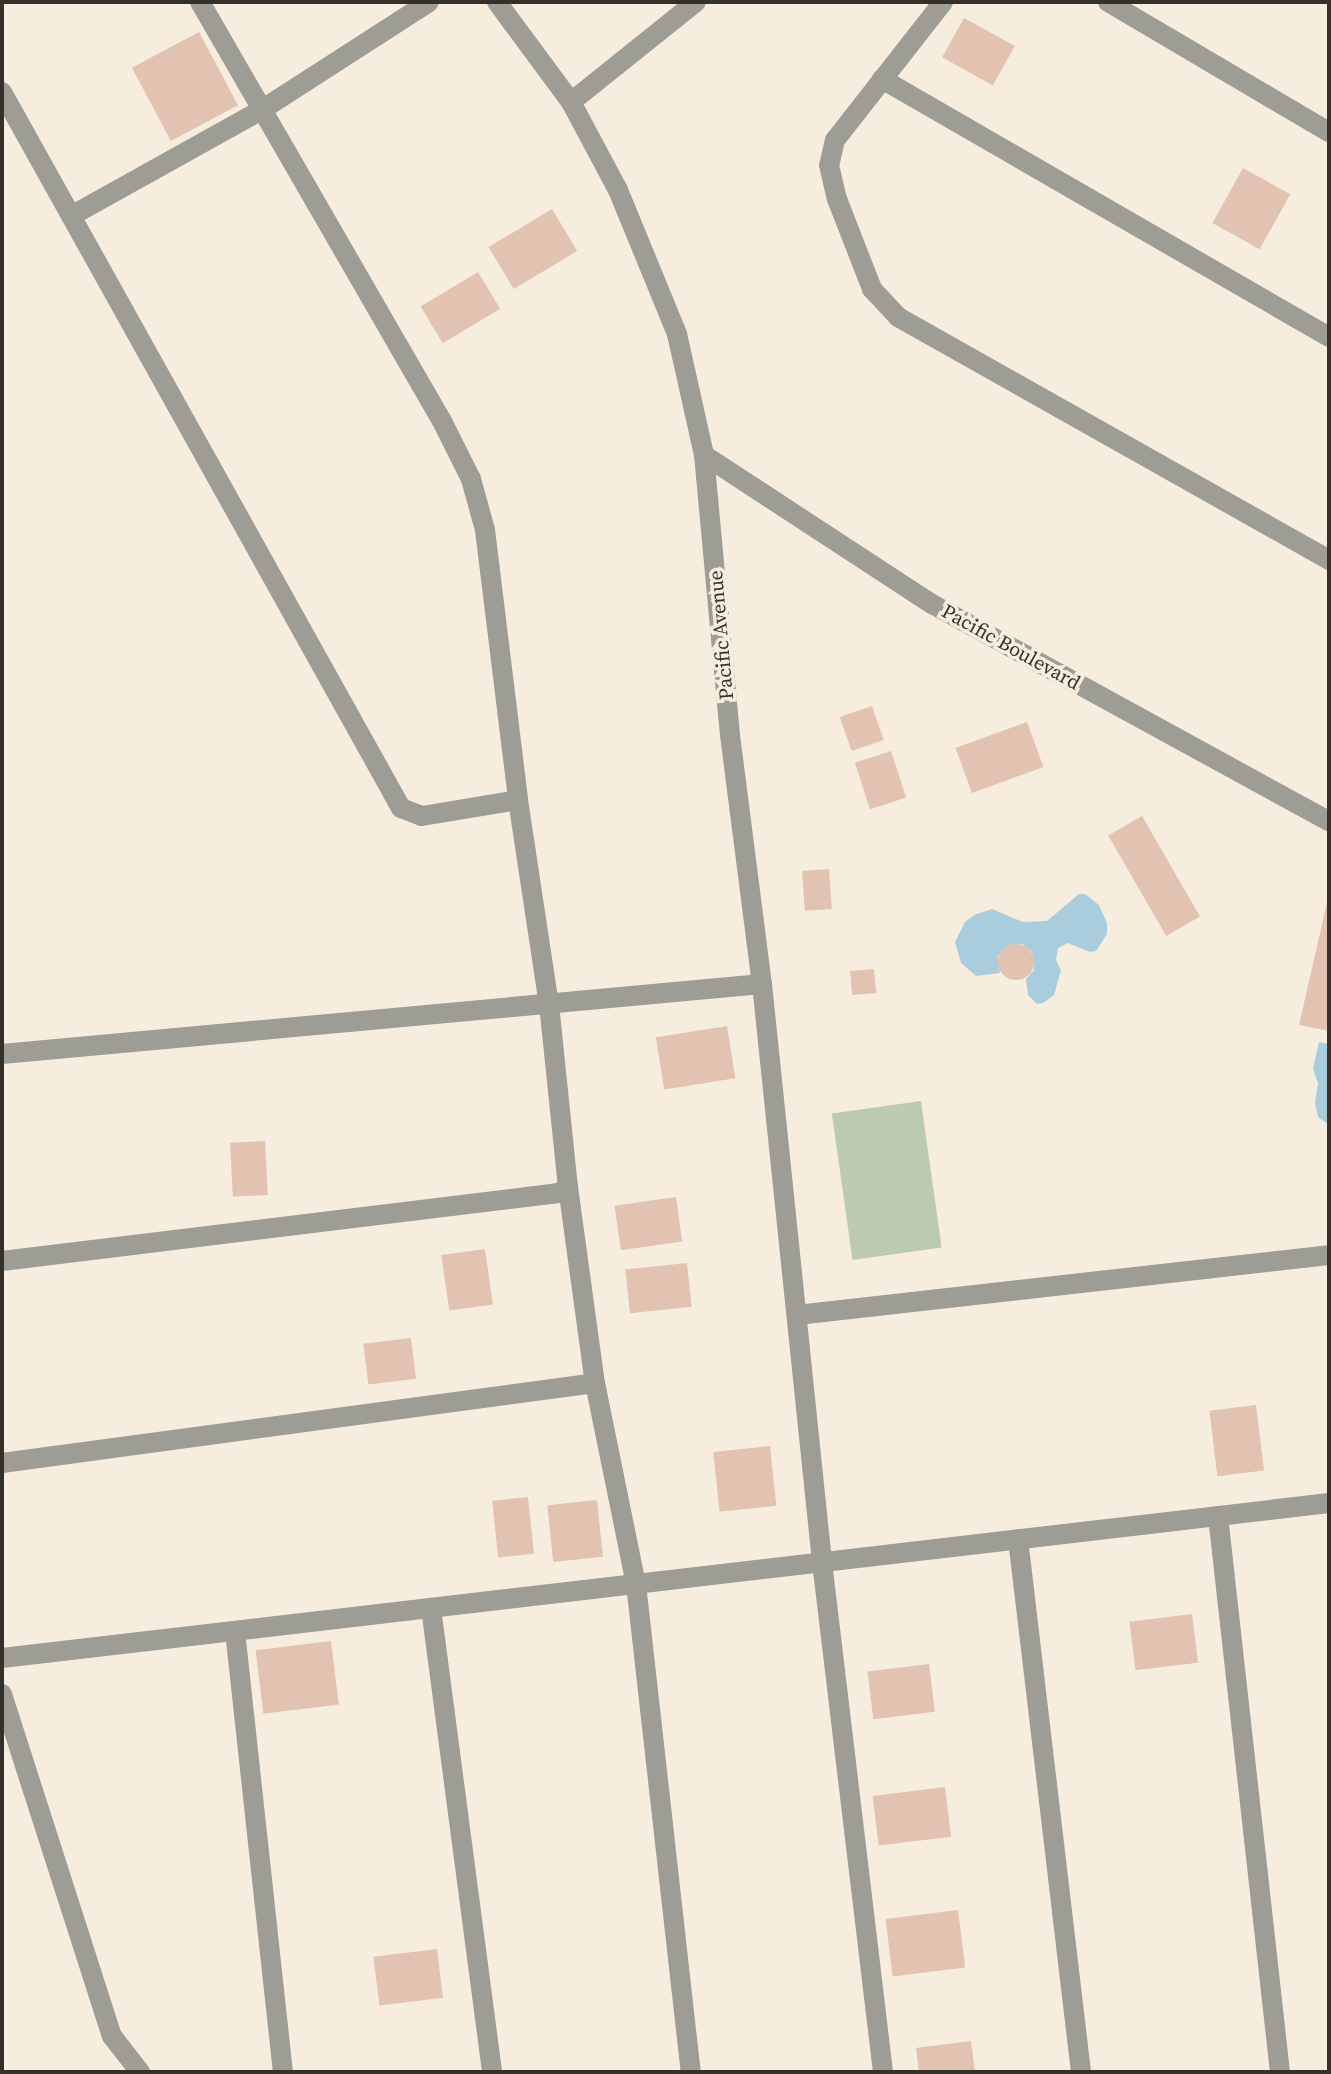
<!DOCTYPE html>
<html>
<head>
<meta charset="utf-8">
<style>
  body { margin:0 }
  #map { position:relative; width:1331px; height:2074px; overflow:hidden; background:#f6eddf; font-family:"Source Serif 4",serif }
  div>[style] { position:absolute }
  [style*='--x'] { left:calc(var(--x)*1px); top:calc(var(--y)*1px); width:calc(var(--w)*1px); rotate:calc(var(--a)*1deg) }
  .green>* { inset:0; background:#bdcab3; transform-origin:0 0 }
  .water>* { inset:0; background:#a9cddc }
  .building>* { inset:0; background:#e2c2b1; transform-origin:0 0 }
  .round { border-radius:50% }
  .minor>* { height:20px; margin:-10px; padding:0 10px; transform-origin:10px; border-radius:10px; background:#9d9c95 }
  span { translate:-50% -50%; white-space:nowrap; text-align:center; line-height:1.15; -webkit-text-stroke:7px #f6eddf; paint-order:stroke }
  .street-label { font-size:20px; color:#34312b }
  .frame { position:absolute; inset:0; border:4px solid #34312b; pointer-events:none }
</style>
</head>
<body>
<div id="map">
  <div class="green">
    <div style="left:921px;top:1101px;width:148px;height:90px;rotate:82deg"></div>
  </div>
  <div class="water">
    <div style="clip-path:polygon(1079px 894px,1085px 894px,1099px 905px,1107px 923px,1107px 934px,1096px 951px,1090px 952px,1068px 943px,1058px 948px,1056px 960px,1061px 970px,1054px 995px,1043px 1003px,1037px 1004px,1028px 995px,1026px 979px,1034px 970px,1032px 952px,1022px 944px,1007px 946px,998px 956px,1000px 973px,976px 976px,961px 963px,955px 942px,965px 922px,974px 915px,992px 909px,1023px 922px,1047px 921px)"></div>
    <div style="clip-path:polygon(1319px 1042px,1329px 1044px,1329px 1125px,1318px 1117px,1315px 1103px,1318px 1083px,1313px 1069px)"></div>
  </div>
  <div class="building">
    <div style="left:964px;top:18px;width:58px;height:45px;rotate:29deg"></div>
    <div style="left:199px;top:32px;width:83px;height:76px;rotate:62deg"></div>
    <div style="left:1243px;top:168px;width:54px;height:63px;rotate:29deg"></div>
    <div style="left:552px;top:209px;width:49px;height:74px;rotate:59deg"></div>
    <div style="left:478px;top:272px;width:43px;height:67px;rotate:59deg"></div>
    <div style="left:872px;top:706px;width:36px;height:34px;rotate:71deg"></div>
    <div style="left:1027px;top:722px;width:48px;height:76px;rotate:70deg"></div>
    <div style="left:891px;top:751px;width:49px;height:38px;rotate:72deg"></div>
    <div style="left:1142px;top:816px;width:116px;height:39px;rotate:60deg"></div>
    <div style="left:829px;top:869px;width:40px;height:27px;rotate:86deg"></div>
    <div style="clip-path:polygon(1329px 894px,1329px 1031px,1299px 1025px)"></div>
    <div class="round" style="left:998px;top:944px;width:36px;height:36px"></div>
    <div style="left:874px;top:969px;width:24px;height:24px;rotate:85deg"></div>
    <div style="left:727px;top:1026px;width:53px;height:72px;rotate:81deg"></div>
    <div style="left:265px;top:1141px;width:54px;height:35px;rotate:87deg"></div>
    <div style="left:676px;top:1197px;width:45px;height:62px;rotate:82deg"></div>
    <div style="left:485px;top:1249px;width:56px;height:44px;rotate:82deg"></div>
    <div style="left:687px;top:1263px;width:44px;height:62px;rotate:84deg"></div>
    <div style="left:411px;top:1338px;width:41px;height:48px;rotate:83deg"></div>
    <div style="left:1256px;top:1405px;width:66px;height:47px;rotate:83deg"></div>
    <div style="left:770px;top:1446px;width:60px;height:57px;rotate:84deg"></div>
    <div style="left:528px;top:1497px;width:57px;height:36px;rotate:84deg"></div>
    <div style="left:597px;top:1500px;width:57px;height:50px;rotate:84deg"></div>
    <div style="left:1192px;top:1614px;width:49px;height:63px;rotate:83deg"></div>
    <div style="left:331px;top:1641px;width:64px;height:76px;rotate:83deg"></div>
    <div style="left:929px;top:1664px;width:48px;height:62px;rotate:83deg"></div>
    <div style="left:945px;top:1787px;width:50px;height:73px;rotate:83deg"></div>
    <div style="left:958px;top:1910px;width:58px;height:73px;rotate:83deg"></div>
    <div style="left:437px;top:1949px;width:49px;height:64px;rotate:83deg"></div>
    <div style="clip-path:polygon(971px 2041px,975px 2072px,919px 2072px,916px 2048px)"></div>
  </div>
  <div class="minor">
    <div style="--x:200;--y:2;--w:482;--a:60"></div>
    <div style="--x:441;--y:419;--w:67;--a:63.4"></div>
    <div style="--x:471;--y:479;--w:53;--a:74.6"></div>
    <div style="--x:485;--y:530;--w:272;--a:83"></div>
    <div style="--x:518;--y:800;--w:206;--a:81.4"></div>
    <div style="--x:549;--y:1004;--w:184;--a:84.1"></div>
    <div style="--x:568;--y:1187;--w:198;--a:82.2"></div>
    <div style="--x:595;--y:1383;--w:205;--a:78.5"></div>
    <div style="--x:636;--y:1584;--w:491;--a:83.6"></div>
    <div style="--x:497;--y:2;--w:124;--a:53.5"></div>
    <div style="--x:571;--y:102;--w:100;--a:61.9"></div>
    <div style="--x:618;--y:190;--w:156;--a:67.7"></div>
    <div style="--x:677;--y:334;--w:124;--a:77.4"></div>
    <div style="--x:704;--y:455;--w:281;--a:84.7"></div>
    <div style="--x:730;--y:735;--w:251;--a:82.7"></div>
    <div style="--x:762;--y:984;--w:581;--a:84.07"></div>
    <div style="--x:822;--y:1562;--w:514;--a:83.18"></div>
    <div style="--x:943;--y:2;--w:175;--a:128"></div>
    <div style="--x:835;--y:140;--w:26;--a:103"></div>
    <div style="--x:829;--y:165;--w:35;--a:77"></div>
    <div style="--x:837;--y:199;--w:97;--a:68.7"></div>
    <div style="--x:872;--y:289;--w:38;--a:47"></div>
    <div style="--x:898;--y:317;--w:495;--a:29.4"></div>
    <div style="--x:1108;--y:2;--w:256;--a:30.5"></div>
    <div style="--x:882;--y:79;--w:516;--a:29.99"></div>
    <div style="--x:2;--y:92;--w:820;--a:60.87"></div>
    <div style="--x:401;--y:808;--w:22;--a:21"></div>
    <div style="--x:422;--y:816;--w:97;--a:-9.5"></div>
    <div style="--x:571;--y:102;--w:160;--a:-38.7"></div>
    <div style="--x:71;--y:216;--w:220;--a:-29.1"></div>
    <div style="--x:263;--y:109;--w:197;--a:-32.8"></div>
    <div style="--x:704;--y:455;--w:272;--a:33.2"></div>
    <div style="--x:932;--y:604;--w:452;--a:28.7"></div>
    <div style="--x:2;--y:1054;--w:763;--a:-5.26"></div>
    <div style="--x:2;--y:1261;--w:561;--a:-6.96"></div>
    <div style="--x:559;--y:1193;--w:11;--a:-34"></div>
    <div style="--x:797;--y:1315;--w:535;--a:-6.43"></div>
    <div style="--x:2;--y:1463;--w:598;--a:-7.68"></div>
    <div style="--x:1218;--y:1516;--w:559;--a:83.64"></div>
    <div style="--x:1018;--y:1539;--w:537;--a:83.26"></div>
    <div style="--x:431;--y:1608;--w:468;--a:82.5"></div>
    <div style="--x:235;--y:1631;--w:444;--a:83.8"></div>
    <div style="--x:2;--y:1658;--w:1336;--a:-6.66"></div>
    <div style="--x:2;--y:1694;--w:359;--a:72.2"></div>
    <div style="--x:112;--y:2036;--w:46;--a:52.1"></div>
  </div>
  <div class="street-label">
    <span style="left:721px;top:635px;rotate:-95deg">Pacific Avenue</span>
    <span style="left:1011px;top:647px;rotate:29deg">Pacific Boulevard</span>
  </div>
  <div class="frame"></div>
</div>
</body>
</html>
